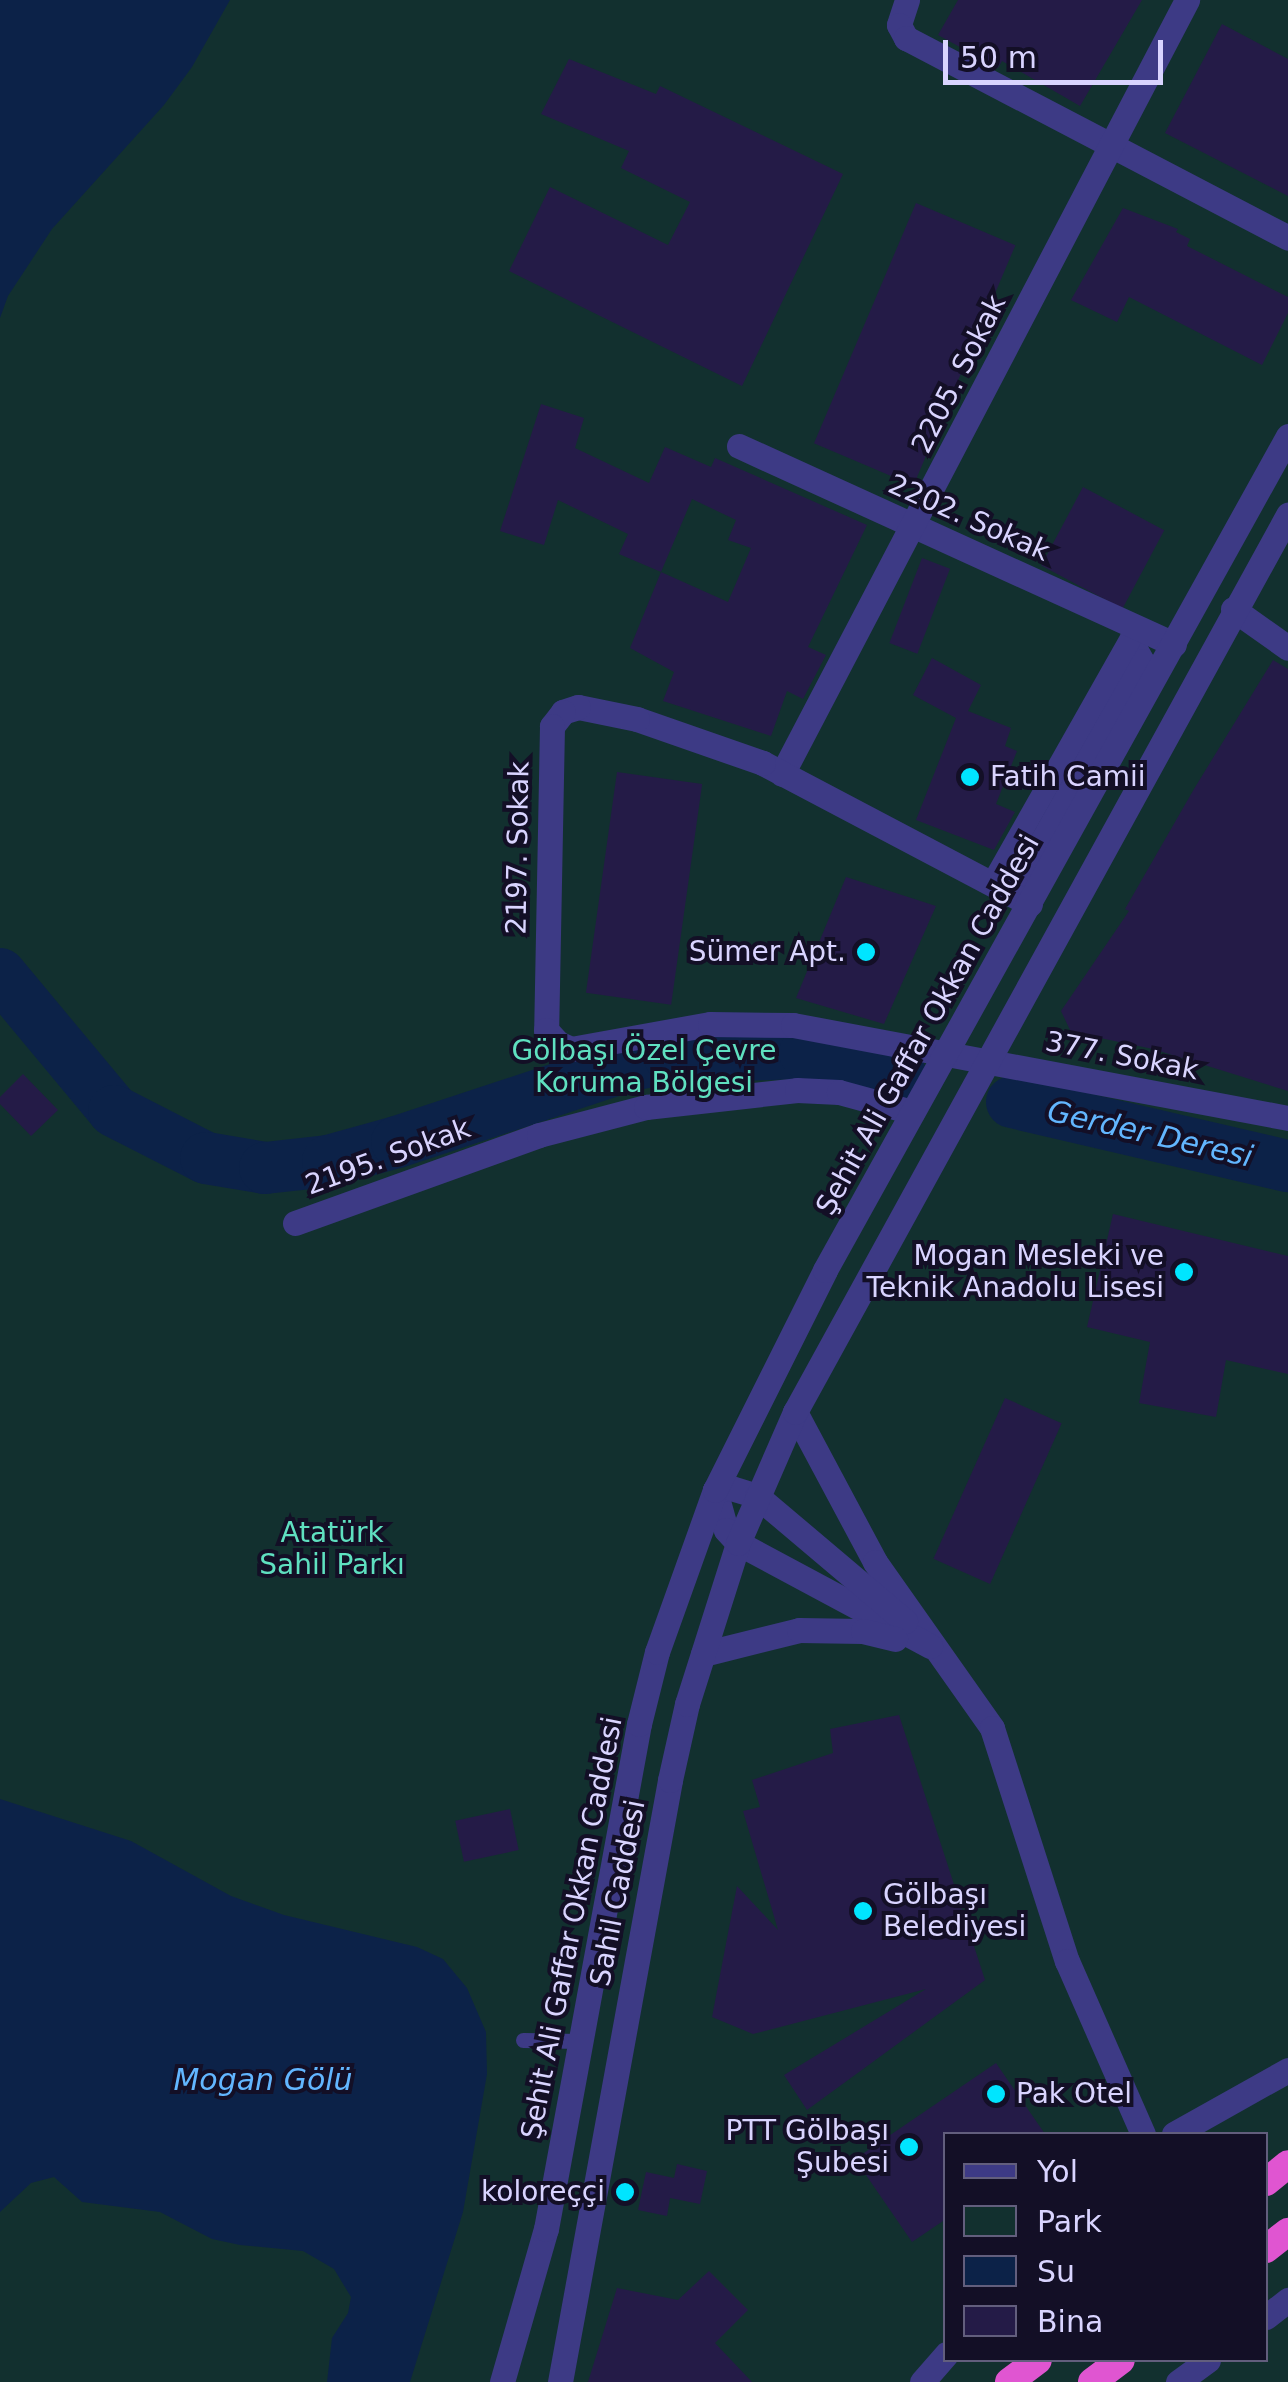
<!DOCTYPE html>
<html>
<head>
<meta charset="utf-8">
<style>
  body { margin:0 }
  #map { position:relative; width:1288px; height:2382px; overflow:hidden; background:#130f26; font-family:"DejaVu Sans",sans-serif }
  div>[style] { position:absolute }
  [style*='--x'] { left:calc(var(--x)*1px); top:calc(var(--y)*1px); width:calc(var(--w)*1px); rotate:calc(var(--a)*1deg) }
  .green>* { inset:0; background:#12302f }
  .water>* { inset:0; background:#0c2248 }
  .river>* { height:52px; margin:-26px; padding:0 26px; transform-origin:26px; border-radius:26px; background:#0c2248 }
  .building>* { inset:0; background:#241b47; transform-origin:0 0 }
  .service>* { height:15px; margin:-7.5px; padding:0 7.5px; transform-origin:7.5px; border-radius:7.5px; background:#3d3a85 }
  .pedestrian>* { height:22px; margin:-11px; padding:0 11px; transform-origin:11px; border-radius:11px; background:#3d3a85 }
  .minor>* { height:25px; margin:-12.5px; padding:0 12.5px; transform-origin:12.5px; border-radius:12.5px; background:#3d3a85 }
  .tertiary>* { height:25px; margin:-12.5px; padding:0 12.5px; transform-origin:12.5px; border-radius:12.5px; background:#3d3a85 }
  .trunk>* { height:28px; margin:-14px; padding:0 14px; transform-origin:14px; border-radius:14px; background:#e055d1 }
  .dots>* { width:28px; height:28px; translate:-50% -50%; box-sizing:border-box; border:5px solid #130f26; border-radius:50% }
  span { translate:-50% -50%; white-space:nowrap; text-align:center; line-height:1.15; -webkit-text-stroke:8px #130f26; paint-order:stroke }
  .street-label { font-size:28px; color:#d9d4ff }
  .poi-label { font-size:28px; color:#d9d4ff }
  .left { translate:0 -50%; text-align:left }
  .right { translate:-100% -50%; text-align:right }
  .park-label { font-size:28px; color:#5fe0c0 }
  .water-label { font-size:30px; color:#62b6ff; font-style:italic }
  .legend { position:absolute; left:943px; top:2132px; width:325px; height:230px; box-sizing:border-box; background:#130f26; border:2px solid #625e7d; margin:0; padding:12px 18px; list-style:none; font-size:30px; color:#d9d4ff }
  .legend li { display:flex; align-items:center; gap:20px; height:50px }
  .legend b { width:50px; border:2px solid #625e7d }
  .scale { position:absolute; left:943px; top:40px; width:220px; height:45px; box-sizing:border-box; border:5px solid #d9d4ff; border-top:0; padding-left:12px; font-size:30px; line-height:35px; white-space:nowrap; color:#d9d4ff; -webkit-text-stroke:8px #130f26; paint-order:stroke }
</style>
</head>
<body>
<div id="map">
  <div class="green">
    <div style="clip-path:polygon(evenodd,0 0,1288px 0,1288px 2382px,0 2382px,0 0,946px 2134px,1266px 2134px,1266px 2360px,946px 2360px,946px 2134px)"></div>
  </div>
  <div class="water">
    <div style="clip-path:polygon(0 0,230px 0,192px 67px,164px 105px,52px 229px,8px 296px,0 318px)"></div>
    <div style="clip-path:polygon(0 1799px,131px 1841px,231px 1896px,284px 1915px,417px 1947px,443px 1959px,467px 1988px,486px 2032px,487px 2074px,463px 2212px,410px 2382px,327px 2382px,332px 2338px,348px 2313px,351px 2297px,334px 2269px,303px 2251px,240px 2245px,212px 2239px,160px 2212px,82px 2202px,54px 2177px,31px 2183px,0 2212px)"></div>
  </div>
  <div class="river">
    <div style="--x:0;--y:974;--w:178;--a:50.2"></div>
    <div style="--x:114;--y:1111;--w:103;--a:27.1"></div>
    <div style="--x:206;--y:1158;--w:60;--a:9.6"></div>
    <div style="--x:265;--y:1168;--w:63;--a:-6.3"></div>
    <div style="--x:328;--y:1161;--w:72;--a:-15.4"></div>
    <div style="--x:397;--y:1142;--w:242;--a:-18.3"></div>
    <div style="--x:627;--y:1066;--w:44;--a:-11.8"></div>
    <div style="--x:670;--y:1057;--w:135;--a:-1.7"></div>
    <div style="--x:805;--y:1053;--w:97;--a:11.9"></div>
    <div style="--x:1012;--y:1102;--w:283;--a:13.1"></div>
  </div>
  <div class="building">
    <div style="clip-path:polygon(958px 0,1142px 0,1080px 106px,1002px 61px,998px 68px,938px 35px)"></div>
    <div style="clip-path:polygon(1222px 24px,1288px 59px,1288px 196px,1165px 133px)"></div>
    <div style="clip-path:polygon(569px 59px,656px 94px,660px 86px,843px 174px,742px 386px,509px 271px,550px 187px,668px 245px,690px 202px,621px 168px,629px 151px,541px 114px)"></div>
    <div style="left:916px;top:203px;width:108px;height:261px;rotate:23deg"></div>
    <div style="clip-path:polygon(1123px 208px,1178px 229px,1176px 232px,1190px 239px,1187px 246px,1288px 297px,1288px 313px,1262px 365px,1129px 297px,1117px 322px,1071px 300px)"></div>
    <div style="clip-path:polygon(evenodd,541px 404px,584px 418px,575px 448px,649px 483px,665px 447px,711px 467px,715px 458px,867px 525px,808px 647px,826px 655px,803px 699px,787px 691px,771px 736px,663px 701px,674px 672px,630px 648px,661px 572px,619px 554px,628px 534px,558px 500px,544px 545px,500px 531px,541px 404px,692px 499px,736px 520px,728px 540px,751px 548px,728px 602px,661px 572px,692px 499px)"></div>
    <div style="left:1083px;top:487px;width:92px;height:89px;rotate:28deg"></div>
    <div style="left:922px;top:558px;width:30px;height:91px;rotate:21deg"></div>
    <div style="clip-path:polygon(932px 658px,981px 685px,968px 711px,1011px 728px,1005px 746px,1017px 751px,996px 804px,1015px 812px,994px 850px,916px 820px,956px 718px,913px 695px)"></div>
    <div style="clip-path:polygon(1273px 660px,1288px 669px,1288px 1091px,1153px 1049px,1071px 1032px,1061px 1011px,1129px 911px,1125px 909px,1194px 789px)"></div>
    <div style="left:617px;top:772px;width:86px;height:223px;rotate:8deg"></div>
    <div style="clip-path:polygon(846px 877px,936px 906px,884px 1024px,796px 998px)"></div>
    <div style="clip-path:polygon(23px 1074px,58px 1110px,31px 1136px,0 1104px,0 1097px)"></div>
    <div style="clip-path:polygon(1113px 1214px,1288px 1256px,1288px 1374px,1226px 1360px,1216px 1417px,1139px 1403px,1150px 1342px,1087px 1327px)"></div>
    <div style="left:1005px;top:1398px;width:62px;height:176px;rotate:24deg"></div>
    <div style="clip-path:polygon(899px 1715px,985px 1980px,807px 2110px,784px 2075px,926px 1989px,753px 2034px,712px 2017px,737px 1886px,778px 1930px,743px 1811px,760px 1807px,752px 1780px,833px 1753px,830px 1729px)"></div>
    <div style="left:510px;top:1809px;width:42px;height:56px;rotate:78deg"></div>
    <div style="clip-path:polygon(996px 2063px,1045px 2134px,946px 2134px,946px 2219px,912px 2242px,855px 2159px)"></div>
    <div style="clip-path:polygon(677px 2164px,707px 2171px,700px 2204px,670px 2198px,667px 2216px,638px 2210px,646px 2172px,674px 2178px)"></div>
    <div style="clip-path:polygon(709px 2271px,748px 2310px,715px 2343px,752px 2382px,588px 2382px,617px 2288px,678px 2300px)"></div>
  </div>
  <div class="service">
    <div style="--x:523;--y:2040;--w:56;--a:1"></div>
  </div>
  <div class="pedestrian">
    <div style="--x:1131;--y:638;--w:25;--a:61"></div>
    <div style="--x:1143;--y:660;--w:257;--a:119.4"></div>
    <div style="--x:1017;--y:884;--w:22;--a:-156"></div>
    <div style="--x:997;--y:875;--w:272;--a:-60.5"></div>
  </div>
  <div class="minor">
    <div style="--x:907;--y:0;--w:26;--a:108"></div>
    <div style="--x:899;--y:25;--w:15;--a:62"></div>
    <div style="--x:906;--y:38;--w:431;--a:27.6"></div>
    <div style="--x:739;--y:446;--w:478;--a:24.5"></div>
    <div style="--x:1233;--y:609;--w:67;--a:35.3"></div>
    <div style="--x:782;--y:774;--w:874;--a:-62.38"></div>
    <div style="--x:1030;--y:904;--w:302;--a:-152.2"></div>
    <div style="--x:763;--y:763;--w:133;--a:-160.8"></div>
    <div style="--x:637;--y:719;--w:60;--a:-168.5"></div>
    <div style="--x:578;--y:707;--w:16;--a:162"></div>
    <div style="--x:563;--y:712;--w:18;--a:128"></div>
    <div style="--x:552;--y:726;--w:304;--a:91.1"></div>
    <div style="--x:546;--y:1030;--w:18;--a:47"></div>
    <div style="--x:558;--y:1043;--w:14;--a:25"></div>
    <div style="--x:571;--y:1049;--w:141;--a:-10.2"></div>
    <div style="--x:710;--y:1024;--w:83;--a:0.7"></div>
    <div style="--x:793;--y:1025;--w:504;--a:10.64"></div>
    <div style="--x:295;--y:1223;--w:259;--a:-19.8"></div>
    <div style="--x:539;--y:1135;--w:111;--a:-14.7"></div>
    <div style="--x:646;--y:1107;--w:152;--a:-6.4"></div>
    <div style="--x:797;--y:1090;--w:42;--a:2.7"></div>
    <div style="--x:839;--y:1092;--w:76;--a:15.3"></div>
  </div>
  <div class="tertiary">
    <div style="--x:795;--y:1412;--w:170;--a:61.9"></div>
    <div style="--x:875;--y:1562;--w:203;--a:54.8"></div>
    <div style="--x:992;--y:1728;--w:245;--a:72.2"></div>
    <div style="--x:1067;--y:1961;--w:189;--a:66.3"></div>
    <div style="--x:715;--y:1490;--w:41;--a:74.6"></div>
    <div style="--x:726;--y:1530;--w:18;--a:47"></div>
    <div style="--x:738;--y:1543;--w:218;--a:28.2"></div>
    <div style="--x:715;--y:1490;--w:16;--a:-7"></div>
    <div style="--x:731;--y:1488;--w:27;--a:17"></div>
    <div style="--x:757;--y:1496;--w:194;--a:40.2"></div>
    <div style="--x:703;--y:1654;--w:99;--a:-14"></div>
    <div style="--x:799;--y:1630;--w:64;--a:0.9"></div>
    <div style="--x:863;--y:1631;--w:33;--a:14"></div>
    <div style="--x:1174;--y:2134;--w:131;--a:-29.3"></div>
    <div style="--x:1266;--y:2317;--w:28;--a:-38"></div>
    <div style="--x:502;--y:2382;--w:159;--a:-74"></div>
    <div style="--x:546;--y:2229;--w:513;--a:-79.57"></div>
    <div style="--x:639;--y:1724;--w:74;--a:-76"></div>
    <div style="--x:657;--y:1652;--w:172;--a:-70.3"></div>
    <div style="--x:715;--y:1490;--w:246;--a:-63.4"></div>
    <div style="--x:825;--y:1270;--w:954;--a:-60.96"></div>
    <div style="--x:560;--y:2382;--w:612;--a:-79.64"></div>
    <div style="--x:670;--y:1780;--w:78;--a:-77.4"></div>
    <div style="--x:687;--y:1704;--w:169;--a:-72.4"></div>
    <div style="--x:738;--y:1543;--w:143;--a:-66.5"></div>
    <div style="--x:795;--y:1412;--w:1024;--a:-61.21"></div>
    <div style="--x:922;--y:2382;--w:37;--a:-49"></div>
    <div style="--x:1178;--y:2382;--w:37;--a:-36"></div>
  </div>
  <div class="trunk">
    <div style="--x:1266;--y:2182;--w:28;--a:-39"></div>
    <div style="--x:1266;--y:2249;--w:28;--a:-38"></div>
    <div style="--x:1009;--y:2382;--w:36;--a:-37"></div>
    <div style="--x:1092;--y:2382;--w:36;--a:-37"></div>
  </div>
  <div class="dots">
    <div style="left:970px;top:777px;background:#00e5ff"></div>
    <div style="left:866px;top:952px;background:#00e5ff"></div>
    <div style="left:1184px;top:1272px;background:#00e5ff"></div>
    <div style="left:863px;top:1911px;background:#00e5ff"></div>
    <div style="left:996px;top:2094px;background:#00e5ff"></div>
    <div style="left:909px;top:2147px;background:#00e5ff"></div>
    <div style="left:625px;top:2192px;background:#00e5ff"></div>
  </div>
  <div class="street-label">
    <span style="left:959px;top:374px;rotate:-63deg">2205. Sokak</span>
    <span style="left:969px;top:518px;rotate:24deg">2202. Sokak</span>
    <span style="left:518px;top:848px;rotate:-89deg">2197. Sokak</span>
    <span style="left:928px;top:1025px;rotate:-61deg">Şehit Ali Gaffar Okkan Caddesi</span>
    <span style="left:1122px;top:1056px;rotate:11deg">377. Sokak</span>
    <span style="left:388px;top:1157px;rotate:-20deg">2195. Sokak</span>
    <span style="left:618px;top:1893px;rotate:-79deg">Sahil Caddesi</span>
    <span style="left:572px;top:1928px;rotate:-79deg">Şehit Ali Gaffar Okkan Caddesi</span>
  </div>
  <div class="poi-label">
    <span class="left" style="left:990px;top:777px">Fatih Camii</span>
    <span class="right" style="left:846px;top:952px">Sümer Apt.</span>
    <span class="right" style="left:1164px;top:1272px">Mogan Mesleki ve<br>Teknik Anadolu Lisesi</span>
    <span class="left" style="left:883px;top:1911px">Gölbaşı<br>Belediyesi</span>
    <span class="left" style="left:1016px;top:2094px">Pak Otel</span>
    <span class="right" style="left:889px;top:2147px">PTT Gölbaşı<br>Şubesi</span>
    <span class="right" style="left:605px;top:2192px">koloreççi</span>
  </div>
  <div class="park-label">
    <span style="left:644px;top:1067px">Gölbaşı Özel Çevre<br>Koruma Bölgesi</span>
    <span style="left:332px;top:1549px">Atatürk<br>Sahil Parkı</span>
  </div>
  <div class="water-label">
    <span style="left:1150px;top:1134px;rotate:13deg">Gerder Deresi</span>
    <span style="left:263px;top:2080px">Mogan Gölü</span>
  </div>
  <ul class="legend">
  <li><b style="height:12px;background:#3d3a85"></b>Yol</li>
  <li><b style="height:28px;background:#12302f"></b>Park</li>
  <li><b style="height:28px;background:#0c2248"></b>Su</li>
  <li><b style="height:28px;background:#241b47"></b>Bina</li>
  </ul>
  <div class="scale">50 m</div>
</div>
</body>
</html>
